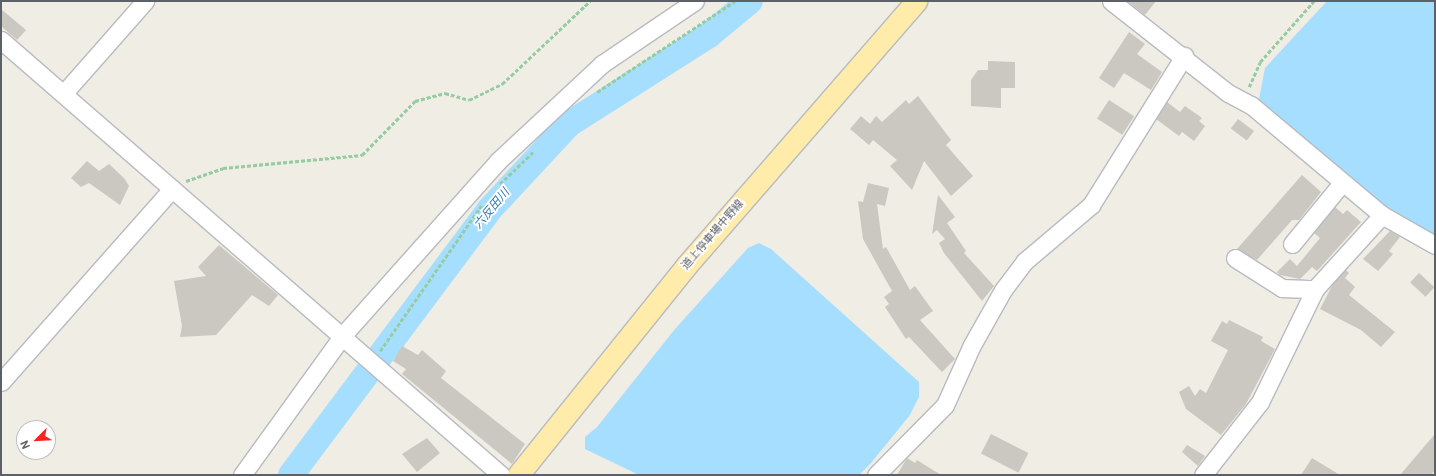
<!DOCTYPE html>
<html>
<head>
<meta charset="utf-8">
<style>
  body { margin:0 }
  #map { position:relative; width:1436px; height:476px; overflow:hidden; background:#f0ede4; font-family:Roboto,"Noto Sans JP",sans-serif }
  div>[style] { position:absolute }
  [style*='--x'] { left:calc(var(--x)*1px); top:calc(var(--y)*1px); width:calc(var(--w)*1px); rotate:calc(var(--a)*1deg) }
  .water>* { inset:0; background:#a6deff }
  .river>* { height:26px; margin:-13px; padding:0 13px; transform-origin:13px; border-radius:13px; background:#a6deff }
  .building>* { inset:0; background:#cbc7c1; transform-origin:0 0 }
  .path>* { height:2.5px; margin-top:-1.25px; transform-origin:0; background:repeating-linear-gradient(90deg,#96cca2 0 4px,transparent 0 6px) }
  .roads { filter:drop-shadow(1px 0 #b7bbc0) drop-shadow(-1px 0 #b7bbc0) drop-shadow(0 1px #b7bbc0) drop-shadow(0 -1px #b7bbc0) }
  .minor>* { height:17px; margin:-8.5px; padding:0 8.5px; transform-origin:8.5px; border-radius:8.5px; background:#fff }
  .major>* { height:21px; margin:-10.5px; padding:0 10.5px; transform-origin:10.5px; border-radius:10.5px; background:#ffecab }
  span { translate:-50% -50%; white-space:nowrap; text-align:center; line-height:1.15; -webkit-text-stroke:3.5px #fff; paint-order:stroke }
  .street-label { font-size:11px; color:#5c6167 }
  .water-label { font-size:12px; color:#367ab2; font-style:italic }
  .frame { position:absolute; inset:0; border:2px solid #5c6167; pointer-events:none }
  .north { position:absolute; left:16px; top:420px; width:40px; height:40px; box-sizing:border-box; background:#fff; border:1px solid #bec0c2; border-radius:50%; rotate:246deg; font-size:11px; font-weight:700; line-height:16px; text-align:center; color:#5c6167 }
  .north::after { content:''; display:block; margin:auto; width:14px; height:18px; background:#fa2321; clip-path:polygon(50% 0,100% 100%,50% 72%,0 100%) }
</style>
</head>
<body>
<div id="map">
  <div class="water">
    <div style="clip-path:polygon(1327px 1px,1435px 1px,1435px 237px,1381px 206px,1259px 99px,1265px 68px)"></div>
    <div style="clip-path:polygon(759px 243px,771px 249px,919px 382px,919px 397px,910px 415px,871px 463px,859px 475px,639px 475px,585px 449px,585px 437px,597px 427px,675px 329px,748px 248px)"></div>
  </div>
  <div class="river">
    <div style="--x:291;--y:475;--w:331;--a:-53.2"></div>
    <div style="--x:489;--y:210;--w:117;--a:-47.1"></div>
    <div style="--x:569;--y:124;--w:166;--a:-32.4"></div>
    <div style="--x:709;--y:35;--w:53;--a:-39.7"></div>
  </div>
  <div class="building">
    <div style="clip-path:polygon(1127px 1px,1156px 1px,1145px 15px)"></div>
    <div style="clip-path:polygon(1px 9px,26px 30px,17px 40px,1px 26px)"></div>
    <div style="clip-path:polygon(1129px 32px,1145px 44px,1137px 54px,1162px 72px,1151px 90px,1124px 73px,1114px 88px,1099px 78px)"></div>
    <div style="clip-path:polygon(988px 61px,1015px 62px,1015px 88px,1001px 88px,1001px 108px,971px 106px,971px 80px,978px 70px,988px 70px)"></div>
    <div style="clip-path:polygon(918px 96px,951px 140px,946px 145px,973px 176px,951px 196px,924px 161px,912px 190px,890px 166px,897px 160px,873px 140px,869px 145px,850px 129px,861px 116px,870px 124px,876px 116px,882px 122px,906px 100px,909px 104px)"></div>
    <div style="left:1109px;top:100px;width:30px;height:22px;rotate:33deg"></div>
    <div style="clip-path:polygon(1167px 102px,1180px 112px,1185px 106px,1202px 118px,1199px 121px,1205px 126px,1194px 141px,1182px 132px,1179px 136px,1156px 119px)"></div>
    <div style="left:1238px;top:119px;width:20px;height:12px;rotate:37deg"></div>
    <div style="clip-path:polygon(87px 161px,99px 171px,109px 164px,124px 178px,129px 186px,120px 205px,89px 183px,81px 187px,71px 178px)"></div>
    <div style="clip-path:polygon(1302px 175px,1321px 192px,1299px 220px,1292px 220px,1257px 260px,1237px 249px)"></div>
    <div style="clip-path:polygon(868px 183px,889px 188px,885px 206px,877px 204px,883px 249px,886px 247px,910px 290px,915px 286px,933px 311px,920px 320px,955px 359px,942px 372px,909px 337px,906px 339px,885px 307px,889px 304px,884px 297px,892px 291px,863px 239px,858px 201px,863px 202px)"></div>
    <div style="clip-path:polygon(938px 195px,955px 217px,947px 223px,966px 251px,964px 253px,994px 286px,982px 301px,944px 253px,939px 243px,945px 239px,937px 230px,932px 234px)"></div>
    <div style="clip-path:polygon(1335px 207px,1343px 214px,1347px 210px,1361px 222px,1317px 271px,1312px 267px,1300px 279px,1280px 275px,1277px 272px,1290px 259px,1297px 266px,1320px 238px,1314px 233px)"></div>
    <div style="clip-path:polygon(1390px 231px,1400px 237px,1389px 251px,1393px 254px,1378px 271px,1363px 259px)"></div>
    <div style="clip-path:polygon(219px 245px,278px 295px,269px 306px,252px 295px,216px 335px,180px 337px,182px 326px,174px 281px,206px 276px,198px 267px)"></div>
    <div style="clip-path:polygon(1346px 270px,1349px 273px,1345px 278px,1355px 287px,1349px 295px,1395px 332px,1381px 347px,1361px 330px,1320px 309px,1333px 284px)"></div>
    <div style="left:1419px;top:273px;width:21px;height:13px;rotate:43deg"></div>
    <div style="clip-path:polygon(1229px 320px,1263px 337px,1261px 341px,1275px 349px,1246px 404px,1221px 435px,1186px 409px,1179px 392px,1189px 386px,1195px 396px,1200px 389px,1206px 393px,1228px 350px,1211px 341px,1222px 321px,1227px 324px)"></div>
    <div style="clip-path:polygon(402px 346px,418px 355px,422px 350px,446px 371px,441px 378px,525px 444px,512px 464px,402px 374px,406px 369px,393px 361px)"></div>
    <div style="left:991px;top:434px;width:42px;height:22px;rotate:27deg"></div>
    <div style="clip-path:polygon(1435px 434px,1435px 470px,1431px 475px,1400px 475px)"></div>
    <div style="clip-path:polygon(427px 438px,440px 453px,417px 472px,402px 454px)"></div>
    <div style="clip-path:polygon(1187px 445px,1205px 456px,1198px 466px,1182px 452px)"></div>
    <div style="clip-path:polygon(907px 458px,915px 463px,917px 460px,941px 475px,897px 475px)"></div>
    <div style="clip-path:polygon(1312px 458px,1340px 475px,1301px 475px)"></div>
  </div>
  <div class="path">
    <div style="--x:1249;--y:87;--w:27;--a:-66"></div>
    <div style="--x:1260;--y:62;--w:81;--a:-48.5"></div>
    <div style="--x:597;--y:92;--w:165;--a:-33.4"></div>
    <div style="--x:186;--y:181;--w:39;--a:-19"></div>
    <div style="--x:223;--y:168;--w:140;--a:-5.3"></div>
    <div style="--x:362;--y:155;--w:76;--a:-45.5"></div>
    <div style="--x:415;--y:101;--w:31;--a:-15"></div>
    <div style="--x:445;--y:93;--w:25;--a:16"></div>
    <div style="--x:469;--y:100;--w:37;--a:-26"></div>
    <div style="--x:502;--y:84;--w:121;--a:-43.3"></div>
    <div style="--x:500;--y:184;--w:47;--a:-44.1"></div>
    <div style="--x:380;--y:351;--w:177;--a:-55.1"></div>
  </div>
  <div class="roads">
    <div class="minor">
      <div style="--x:1111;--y:1;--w:149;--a:38.2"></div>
      <div style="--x:1228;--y:93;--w:26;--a:28"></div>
      <div style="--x:1251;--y:105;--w:171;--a:40"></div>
      <div style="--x:1382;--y:215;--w:61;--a:29.5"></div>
      <div style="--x:1;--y:40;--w:663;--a:41.02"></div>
      <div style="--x:64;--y:93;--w:123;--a:-48.6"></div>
      <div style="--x:1292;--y:244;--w:79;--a:-50.7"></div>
      <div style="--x:1235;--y:258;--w:56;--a:32.6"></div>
      <div style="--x:1282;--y:288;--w:33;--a:2"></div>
      <div style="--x:1;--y:382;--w:258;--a:-48.5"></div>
      <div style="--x:242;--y:475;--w:173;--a:-54.2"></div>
      <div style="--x:343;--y:335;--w:233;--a:-48.3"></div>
      <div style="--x:498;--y:161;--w:142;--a:-43"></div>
      <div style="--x:602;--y:64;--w:112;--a:-34.1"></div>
      <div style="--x:876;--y:475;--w:98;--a:-45.4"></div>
      <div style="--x:945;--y:405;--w:66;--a:-65.8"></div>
      <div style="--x:972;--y:345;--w:63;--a:-60.6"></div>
      <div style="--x:1003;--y:290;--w:36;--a:-53"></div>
      <div style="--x:1025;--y:261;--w:87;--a:-40.3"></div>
      <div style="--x:1091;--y:205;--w:176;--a:-58"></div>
      <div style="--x:1203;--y:475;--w:93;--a:-52"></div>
      <div style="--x:1260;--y:402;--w:126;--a:-64"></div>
      <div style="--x:1315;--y:289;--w:100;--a:-47.8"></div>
    </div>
    <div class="major">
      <div style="--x:518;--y:475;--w:268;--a:-51.2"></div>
      <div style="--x:686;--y:266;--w:351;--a:-49"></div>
    </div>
  </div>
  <div class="street-label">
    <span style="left:713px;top:235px;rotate:-49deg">道上停車場中野線</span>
  </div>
  <div class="water-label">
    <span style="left:492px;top:209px;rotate:-50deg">六反田川</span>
  </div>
  <div class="frame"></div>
  <div class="north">N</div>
</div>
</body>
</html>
